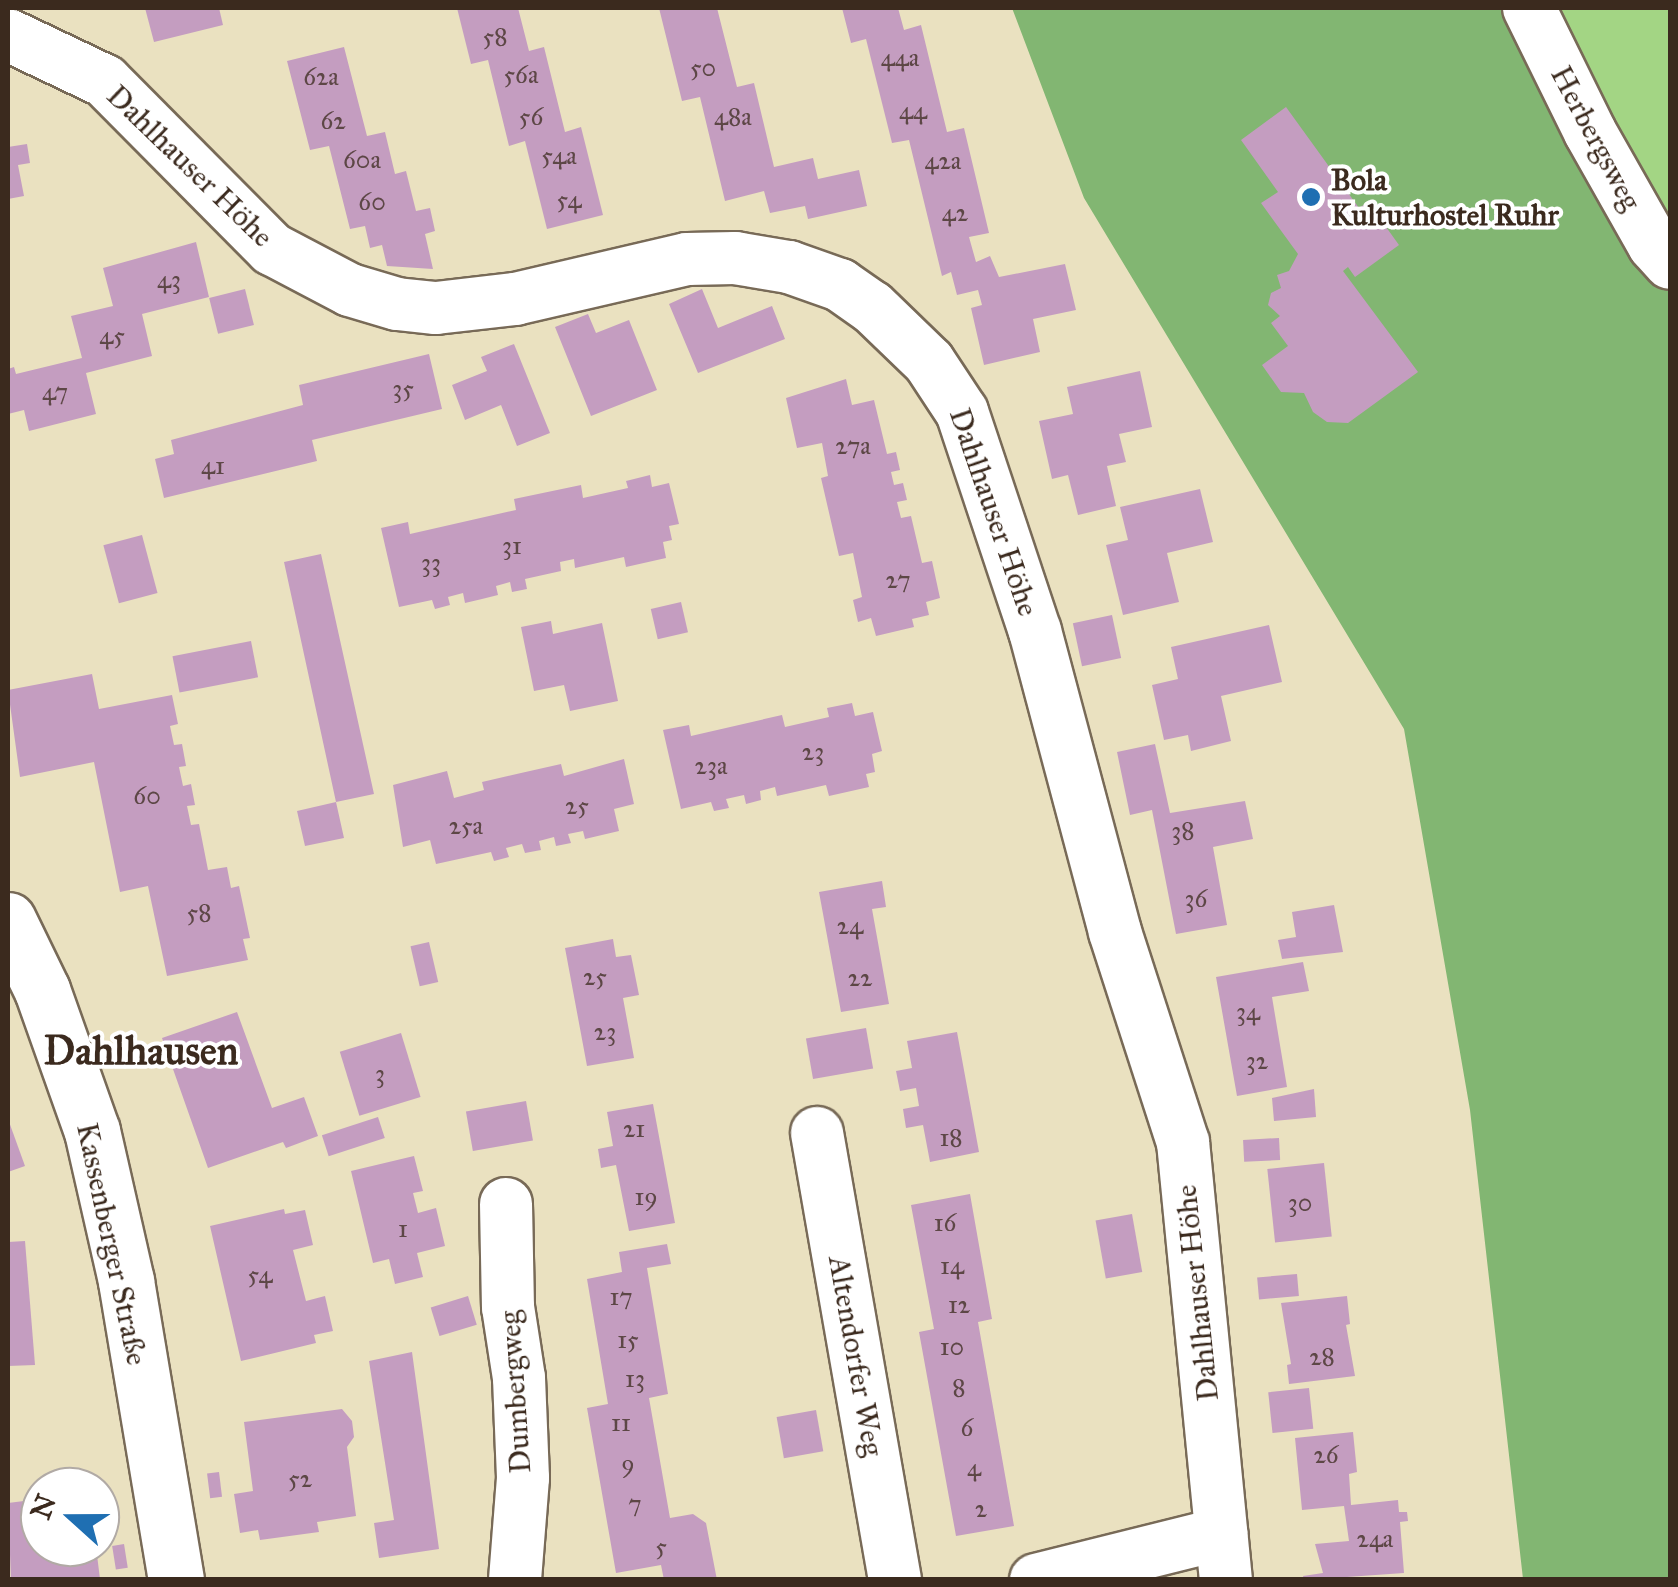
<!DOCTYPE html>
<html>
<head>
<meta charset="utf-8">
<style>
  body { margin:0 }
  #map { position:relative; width:1678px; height:1587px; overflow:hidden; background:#eae1c0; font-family:"IM FELL Great Primer",serif }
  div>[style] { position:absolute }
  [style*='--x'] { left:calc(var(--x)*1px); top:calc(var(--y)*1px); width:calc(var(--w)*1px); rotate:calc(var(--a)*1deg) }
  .green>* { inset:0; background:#a3d584 }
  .forest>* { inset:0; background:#82b672 }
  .building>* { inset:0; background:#c49dc0; transform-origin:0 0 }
  .roads { filter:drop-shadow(2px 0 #786a57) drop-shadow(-2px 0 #786a57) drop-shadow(0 2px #786a57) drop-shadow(0 -2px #786a57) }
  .minor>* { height:52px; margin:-26px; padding:0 26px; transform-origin:26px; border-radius:26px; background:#fff }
  .tertiary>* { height:55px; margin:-27.5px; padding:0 27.5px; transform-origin:27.5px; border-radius:27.5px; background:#fff }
  .dots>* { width:28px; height:28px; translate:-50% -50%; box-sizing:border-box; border:5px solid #fff; border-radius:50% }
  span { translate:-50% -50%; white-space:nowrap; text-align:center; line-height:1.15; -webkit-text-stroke:8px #fff; paint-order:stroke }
  .number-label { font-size:25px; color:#5d4746 }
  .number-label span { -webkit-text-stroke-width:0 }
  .street-label { font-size:30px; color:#3b2a1e }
  .poi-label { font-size:30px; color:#3b2a1e; font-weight:700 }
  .left { translate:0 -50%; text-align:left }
  .district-label { font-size:40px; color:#3b2a1e; font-weight:700 }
  .frame { position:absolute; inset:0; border:10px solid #3b2a1e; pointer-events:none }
  .north { position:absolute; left:20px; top:1467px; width:100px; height:100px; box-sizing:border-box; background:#fff; border:2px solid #b1aaa5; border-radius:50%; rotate:291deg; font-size:28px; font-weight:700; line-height:40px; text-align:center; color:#3b2a1e }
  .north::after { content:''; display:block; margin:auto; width:35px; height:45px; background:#1f6fb2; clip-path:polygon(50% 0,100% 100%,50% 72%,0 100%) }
</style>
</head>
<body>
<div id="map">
  <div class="green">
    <div style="clip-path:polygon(1513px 8px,1670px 8px,1670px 282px)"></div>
  </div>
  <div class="forest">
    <div style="clip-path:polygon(1012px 8px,1513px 8px,1670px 278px,1670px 1579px,1523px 1579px,1470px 1110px,1404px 729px,1084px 198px)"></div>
  </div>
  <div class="building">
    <div style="clip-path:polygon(145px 8px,219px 8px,223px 25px,154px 42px)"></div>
    <div style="clip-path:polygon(457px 8px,518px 8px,529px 51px,544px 47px,565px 132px,581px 127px,603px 215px,547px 229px,525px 141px,509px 146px,488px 60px,471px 64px)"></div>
    <div style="clip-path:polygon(659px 8px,717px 8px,737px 87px,754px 83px,774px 167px,813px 158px,818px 179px,859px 170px,867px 206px,808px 219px,805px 206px,770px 213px,764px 191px,725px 201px,700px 97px,682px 101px)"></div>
    <div style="clip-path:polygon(842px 8px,898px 8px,904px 30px,921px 25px,947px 132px,964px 128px,989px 233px,969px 237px,976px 262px,990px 256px,999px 277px,1065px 264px,1076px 310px,1033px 319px,1040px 352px,984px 365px,971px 308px,982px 305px,978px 290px,957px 295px,951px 272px,942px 276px,909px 140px,892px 143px,866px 39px,851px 43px)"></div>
    <div style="clip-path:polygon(344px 47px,367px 136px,385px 132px,395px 174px,406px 171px,416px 211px,430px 208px,435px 231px,425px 234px,433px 269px,387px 266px,382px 245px,370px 248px,365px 226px,350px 229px,329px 146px,310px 150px,287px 61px)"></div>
    <div style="clip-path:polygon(1286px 107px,1359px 208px,1368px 202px,1399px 245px,1355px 277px,1348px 267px,1343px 271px,1418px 372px,1348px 423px,1327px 422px,1313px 412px,1304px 393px,1281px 392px,1262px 365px,1288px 346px,1271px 323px,1280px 316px,1268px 305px,1271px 293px,1281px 288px,1277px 275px,1289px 271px,1298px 254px,1261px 203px,1278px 192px,1241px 140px)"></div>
    <div style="clip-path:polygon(27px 144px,30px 163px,18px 165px,24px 196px,8px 199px,8px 147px)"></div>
    <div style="clip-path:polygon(196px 242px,209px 297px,142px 314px,152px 356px,86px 373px,96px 414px,29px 431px,24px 410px,8px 414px,8px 369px,14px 367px,16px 374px,82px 358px,71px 316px,113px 306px,103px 268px)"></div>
    <div style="left:245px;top:289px;width:37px;height:37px;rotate:76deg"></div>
    <div style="clip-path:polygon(702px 289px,718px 328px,772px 306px,785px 339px,698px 373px,669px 304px)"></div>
    <div style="clip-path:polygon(588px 314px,596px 333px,629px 320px,657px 390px,591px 416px,555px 327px)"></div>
    <div style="clip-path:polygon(514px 344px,550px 433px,517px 446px,501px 405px,465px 420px,452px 385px,487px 371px,481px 357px)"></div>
    <div style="clip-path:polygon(429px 354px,442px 409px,312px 440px,317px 461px,164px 498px,155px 459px,174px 454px,171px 440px,303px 405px,299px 385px)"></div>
    <div style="clip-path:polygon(1140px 371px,1152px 427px,1119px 434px,1126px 462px,1107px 466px,1116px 506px,1078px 515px,1068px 475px,1052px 479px,1039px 421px,1073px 414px,1067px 387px)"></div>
    <div style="clip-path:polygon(846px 379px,852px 405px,874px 400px,887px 454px,896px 452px,900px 470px,891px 472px,894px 485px,903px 483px,907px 500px,897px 502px,901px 518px,911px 516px,922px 563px,932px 561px,940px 598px,926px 602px,929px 615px,912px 619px,914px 627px,876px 636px,871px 618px,858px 622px,853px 600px,862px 597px,853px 553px,839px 556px,821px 478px,828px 476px,822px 443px,797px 448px,786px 398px)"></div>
    <div style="clip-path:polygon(650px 475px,652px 487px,669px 483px,679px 524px,669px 526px,672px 540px,663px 542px,666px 558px,626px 567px,624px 557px,575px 568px,574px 559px,560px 562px,561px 571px,525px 579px,527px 589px,512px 592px,510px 582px,496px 586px,498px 595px,482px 599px,465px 603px,463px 593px,448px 597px,450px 605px,435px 609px,432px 600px,399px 607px,381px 528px,408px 522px,410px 534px,516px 510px,514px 499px,581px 485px,583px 498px,628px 488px,626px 481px)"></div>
    <div style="clip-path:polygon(1200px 489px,1213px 542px,1167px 553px,1179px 602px,1123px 615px,1106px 545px,1128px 540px,1120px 507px)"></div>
    <div style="left:142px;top:535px;width:60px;height:40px;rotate:75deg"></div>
    <div style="clip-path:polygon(321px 554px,374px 794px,336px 802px,344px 838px,305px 846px,297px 811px,336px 802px,284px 562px)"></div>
    <div style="left:681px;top:602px;width:31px;height:31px;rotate:77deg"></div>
    <div style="left:1112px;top:615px;width:44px;height:40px;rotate:78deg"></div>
    <div style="clip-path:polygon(551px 621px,553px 634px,602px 623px,618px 701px,570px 711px,564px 685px,534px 691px,521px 627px)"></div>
    <div style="clip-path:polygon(1269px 625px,1282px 682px,1221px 696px,1231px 741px,1191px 751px,1188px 735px,1164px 740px,1152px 685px,1178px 679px,1171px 647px)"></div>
    <div style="left:251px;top:641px;width:37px;height:80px;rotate:79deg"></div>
    <div style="clip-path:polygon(92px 674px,99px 709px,172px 695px,178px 724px,170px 726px,174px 745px,182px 744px,186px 766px,179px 767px,183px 786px,191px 784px,195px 805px,187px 806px,191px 825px,199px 824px,208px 870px,227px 867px,231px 888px,239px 886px,250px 938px,243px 939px,248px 960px,167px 976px,148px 886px,120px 892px,94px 762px,20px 777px,8px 690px)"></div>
    <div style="clip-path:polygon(852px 703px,855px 716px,873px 712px,882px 751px,872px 754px,875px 772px,866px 774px,869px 787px,829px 796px,826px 785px,777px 796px,775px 787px,760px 791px,761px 800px,746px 804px,744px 795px,726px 799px,729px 808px,714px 811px,711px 802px,681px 809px,663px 730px,689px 725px,691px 736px,782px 715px,785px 727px,829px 717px,827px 708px)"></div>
    <div style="clip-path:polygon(1155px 744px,1170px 813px,1245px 801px,1253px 839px,1213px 847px,1227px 925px,1176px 934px,1152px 810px,1130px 815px,1117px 752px)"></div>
    <div style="clip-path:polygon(624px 759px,634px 804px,614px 809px,619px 831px,585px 839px,583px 831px,568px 834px,571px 843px,556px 846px,554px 837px,539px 841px,541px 850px,525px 853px,522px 844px,506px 848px,509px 857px,494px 861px,491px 852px,436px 864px,430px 840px,403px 847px,393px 785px,447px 771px,454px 798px,484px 790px,482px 782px,521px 773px,561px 764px,564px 776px)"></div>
    <div style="clip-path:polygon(882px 881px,886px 907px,872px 909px,889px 1004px,841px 1012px,819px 892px)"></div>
    <div style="clip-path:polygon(1334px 905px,1343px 952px,1282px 959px,1278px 940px,1296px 937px,1292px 912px)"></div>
    <div style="clip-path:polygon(613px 939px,616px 957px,631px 955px,639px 995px,623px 998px,634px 1058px,587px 1066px,565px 948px)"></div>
    <div style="left:429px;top:942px;width:41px;height:19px;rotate:77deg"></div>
    <div style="clip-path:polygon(1303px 962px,1309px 991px,1272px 997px,1287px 1087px,1237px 1096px,1216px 977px)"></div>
    <div style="clip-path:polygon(237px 1012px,272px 1108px,304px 1097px,318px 1136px,286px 1148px,283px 1142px,208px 1168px,162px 1038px)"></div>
    <div style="left:866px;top:1028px;width:41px;height:61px;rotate:80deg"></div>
    <div style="clip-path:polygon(957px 1032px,979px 1152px,930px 1162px,923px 1125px,906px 1128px,903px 1109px,919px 1106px,916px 1088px,900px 1091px,896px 1071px,912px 1068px,907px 1041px)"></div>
    <div style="left:401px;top:1033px;width:67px;height:64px;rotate:73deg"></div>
    <div style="clip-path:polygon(1314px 1089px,1316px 1117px,1274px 1121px,1272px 1098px)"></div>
    <div style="left:526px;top:1101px;width:40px;height:61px;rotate:80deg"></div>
    <div style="clip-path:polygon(653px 1104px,675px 1223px,629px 1231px,616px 1165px,601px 1168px,598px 1149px,613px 1146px,607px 1112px)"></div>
    <div style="left:378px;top:1117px;width:22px;height:59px;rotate:72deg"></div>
    <div style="clip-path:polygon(8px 1119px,25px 1166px,8px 1172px)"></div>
    <div style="left:1279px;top:1138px;width:22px;height:36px;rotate:87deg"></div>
    <div style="clip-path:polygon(414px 1156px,423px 1191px,413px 1193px,418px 1213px,436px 1208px,445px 1246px,417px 1253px,423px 1277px,395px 1284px,389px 1259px,373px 1263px,351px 1171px)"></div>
    <div style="left:1324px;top:1163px;width:74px;height:57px;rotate:84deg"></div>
    <div style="clip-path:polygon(970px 1194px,992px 1319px,978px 1322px,1014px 1526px,956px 1536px,919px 1332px,934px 1329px,911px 1205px)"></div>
    <div style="clip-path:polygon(284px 1209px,285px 1214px,305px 1210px,313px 1245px,293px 1250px,306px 1301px,325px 1296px,333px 1331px,314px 1335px,316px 1343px,241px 1361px,210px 1226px)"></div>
    <div style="left:1132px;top:1214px;width:59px;height:37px;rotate:80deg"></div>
    <div style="clip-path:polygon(25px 1241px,35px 1365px,8px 1366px,8px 1242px)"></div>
    <div style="clip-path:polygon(667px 1244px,671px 1264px,647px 1268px,668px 1394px,649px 1398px,670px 1518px,693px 1514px,706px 1523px,717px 1580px,664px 1580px,661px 1565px,616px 1573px,587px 1408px,608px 1404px,587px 1279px,622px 1272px,619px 1252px)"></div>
    <div style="left:1297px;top:1274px;width:22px;height:40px;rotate:85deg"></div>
    <div style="left:468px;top:1296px;width:30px;height:39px;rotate:73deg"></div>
    <div style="clip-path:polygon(1347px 1296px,1350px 1324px,1346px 1325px,1355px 1376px,1289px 1384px,1287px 1365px,1291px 1364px,1281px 1303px)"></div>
    <div style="clip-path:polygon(412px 1352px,439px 1549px,379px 1558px,374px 1523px,394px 1520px,369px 1361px)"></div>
    <div style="left:1309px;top:1388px;width:41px;height:41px;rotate:84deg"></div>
    <div style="clip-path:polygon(342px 1409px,352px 1421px,354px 1437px,347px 1447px,356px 1516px,317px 1522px,319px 1532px,260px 1540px,258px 1530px,240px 1533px,234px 1494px,253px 1491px,244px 1422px)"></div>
    <div style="left:816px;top:1410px;width:42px;height:40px;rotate:80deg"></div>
    <div style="clip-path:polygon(1353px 1432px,1357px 1472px,1349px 1474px,1351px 1505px,1398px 1500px,1399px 1512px,1407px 1512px,1408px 1521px,1400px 1522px,1404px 1573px,1304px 1580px,1303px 1576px,1323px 1573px,1315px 1544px,1349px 1541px,1344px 1506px,1302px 1510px,1295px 1438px)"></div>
    <div style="left:219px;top:1472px;width:25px;height:12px;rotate:83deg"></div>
    <div style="clip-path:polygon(40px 1499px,40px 1547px,96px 1547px,100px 1579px,11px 1580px,8px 1503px)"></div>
    <div style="left:124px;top:1544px;width:24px;height:12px;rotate:81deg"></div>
  </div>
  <div class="roads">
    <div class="minor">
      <div style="--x:1529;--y:8;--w:138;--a:63.8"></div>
      <div style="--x:1590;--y:132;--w:130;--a:60.5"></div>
      <div style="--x:1654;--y:245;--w:24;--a:48"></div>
      <div style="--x:8;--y:35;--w:107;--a:25.4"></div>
      <div style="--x:105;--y:81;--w:237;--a:45.2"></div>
      <div style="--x:272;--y:249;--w:88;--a:27.7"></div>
      <div style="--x:350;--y:290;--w:49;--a:16.6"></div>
      <div style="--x:397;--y:304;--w:39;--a:6"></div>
      <div style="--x:436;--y:308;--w:80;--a:-6.5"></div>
      <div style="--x:515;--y:299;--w:177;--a:-13.1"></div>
      <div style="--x:687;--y:259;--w:48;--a:-1.2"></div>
      <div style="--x:735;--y:258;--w:55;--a:9.5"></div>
      <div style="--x:789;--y:267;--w:54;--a:19.4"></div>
      <div style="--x:840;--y:285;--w:39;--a:35"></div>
      <div style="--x:872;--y:307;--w:79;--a:44"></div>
      <div style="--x:929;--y:362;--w:60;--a:56.6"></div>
      <div style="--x:962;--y:412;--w:231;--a:71.6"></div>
      <div style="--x:1035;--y:631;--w:311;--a:75.1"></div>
      <div style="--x:1115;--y:932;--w:221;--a:72.1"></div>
      <div style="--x:1183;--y:1142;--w:440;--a:84.4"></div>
      <div style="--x:817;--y:1133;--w:454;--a:80.1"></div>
      <div style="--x:506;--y:1204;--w:103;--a:88.9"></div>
      <div style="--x:508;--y:1307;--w:72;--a:81.2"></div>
      <div style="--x:519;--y:1378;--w:100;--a:87.7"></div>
      <div style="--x:523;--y:1478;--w:102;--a:94.5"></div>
      <div style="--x:1036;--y:1580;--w:191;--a:-14"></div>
    </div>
    <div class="tertiary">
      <div style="--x:8;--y:920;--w:78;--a:64.1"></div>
      <div style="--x:42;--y:990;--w:150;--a:70.5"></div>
      <div style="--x:92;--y:1131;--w:154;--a:77.2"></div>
      <div style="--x:126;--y:1281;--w:303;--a:80.5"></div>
    </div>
  </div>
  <div class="dots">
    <div style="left:1311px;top:197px;background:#1f6fb2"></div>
  </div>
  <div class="number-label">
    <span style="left:495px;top:37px">58</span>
    <span style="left:900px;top:58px">44a</span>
    <span style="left:703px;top:68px">50</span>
    <span style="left:521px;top:75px">56a</span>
    <span style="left:321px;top:77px">62a</span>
    <span style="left:913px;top:111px">44</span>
    <span style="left:531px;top:117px">56</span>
    <span style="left:733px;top:117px">48a</span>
    <span style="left:333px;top:121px">62</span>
    <span style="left:559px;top:156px">54a</span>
    <span style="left:362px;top:160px">60a</span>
    <span style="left:943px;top:161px">42a</span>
    <span style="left:569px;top:200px">54</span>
    <span style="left:372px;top:202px">60</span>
    <span style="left:955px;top:213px">42</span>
    <span style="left:169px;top:280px">43</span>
    <span style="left:112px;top:336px">45</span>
    <span style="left:403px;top:389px">35</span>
    <span style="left:55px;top:392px">47</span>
    <span style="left:853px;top:446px">27a</span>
    <span style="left:213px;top:466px">41</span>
    <span style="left:512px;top:546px">31</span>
    <span style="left:431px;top:563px">33</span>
    <span style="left:898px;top:580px">27</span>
    <span style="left:813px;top:752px">23</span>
    <span style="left:711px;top:766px">23a</span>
    <span style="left:147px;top:796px">60</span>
    <span style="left:577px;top:806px">25</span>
    <span style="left:466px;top:826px">25a</span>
    <span style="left:1183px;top:831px">38</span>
    <span style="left:1196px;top:899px">36</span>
    <span style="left:199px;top:913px">58</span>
    <span style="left:850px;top:926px">24</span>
    <span style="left:595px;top:977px">25</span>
    <span style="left:860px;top:978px">22</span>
    <span style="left:1248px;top:1012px">34</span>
    <span style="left:605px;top:1032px">23</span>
    <span style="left:1257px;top:1061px">32</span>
    <span style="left:380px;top:1074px">3</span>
    <span style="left:634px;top:1129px">21</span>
    <span style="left:951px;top:1138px">18</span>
    <span style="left:646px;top:1197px">19</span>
    <span style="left:1300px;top:1203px">30</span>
    <span style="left:945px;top:1223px">16</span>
    <span style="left:403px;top:1229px">1</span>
    <span style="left:952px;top:1266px">14</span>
    <span style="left:260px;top:1275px">54</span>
    <span style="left:621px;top:1297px">17</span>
    <span style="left:959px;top:1305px">12</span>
    <span style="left:628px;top:1340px">15</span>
    <span style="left:952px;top:1347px">10</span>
    <span style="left:1322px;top:1357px">28</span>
    <span style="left:635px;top:1379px">13</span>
    <span style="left:959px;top:1388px">8</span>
    <span style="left:621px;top:1423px">11</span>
    <span style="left:967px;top:1428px">6</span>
    <span style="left:1326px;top:1455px">26</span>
    <span style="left:628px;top:1464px">9</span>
    <span style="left:974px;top:1468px">4</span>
    <span style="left:300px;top:1479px">52</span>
    <span style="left:635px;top:1504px">7</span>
    <span style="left:981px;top:1509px">2</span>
    <span style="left:1375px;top:1539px">24a</span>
    <span style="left:661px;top:1547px">5</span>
  </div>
  <div class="street-label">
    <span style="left:1596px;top:138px;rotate:62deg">Herbergsweg</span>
    <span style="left:190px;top:166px;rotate:44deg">Dahlhauser Höhe</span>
    <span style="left:994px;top:512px;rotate:71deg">Dahlhauser Höhe</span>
    <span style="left:112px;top:1244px;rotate:78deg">Kassenberger Straße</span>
    <span style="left:1197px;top:1293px;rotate:-96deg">Dahlhauser Höhe</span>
    <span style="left:856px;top:1356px;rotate:80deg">Altendorfer Weg</span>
    <span style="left:515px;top:1392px;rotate:-94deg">Dumbergweg</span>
  </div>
  <div class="poi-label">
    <span class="left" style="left:1331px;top:197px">Bola<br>Kulturhostel Ruhr</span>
  </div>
  <div class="district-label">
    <span style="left:141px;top:1051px">Dahlhausen</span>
  </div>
  <div class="frame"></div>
  <div class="north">N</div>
</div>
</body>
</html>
